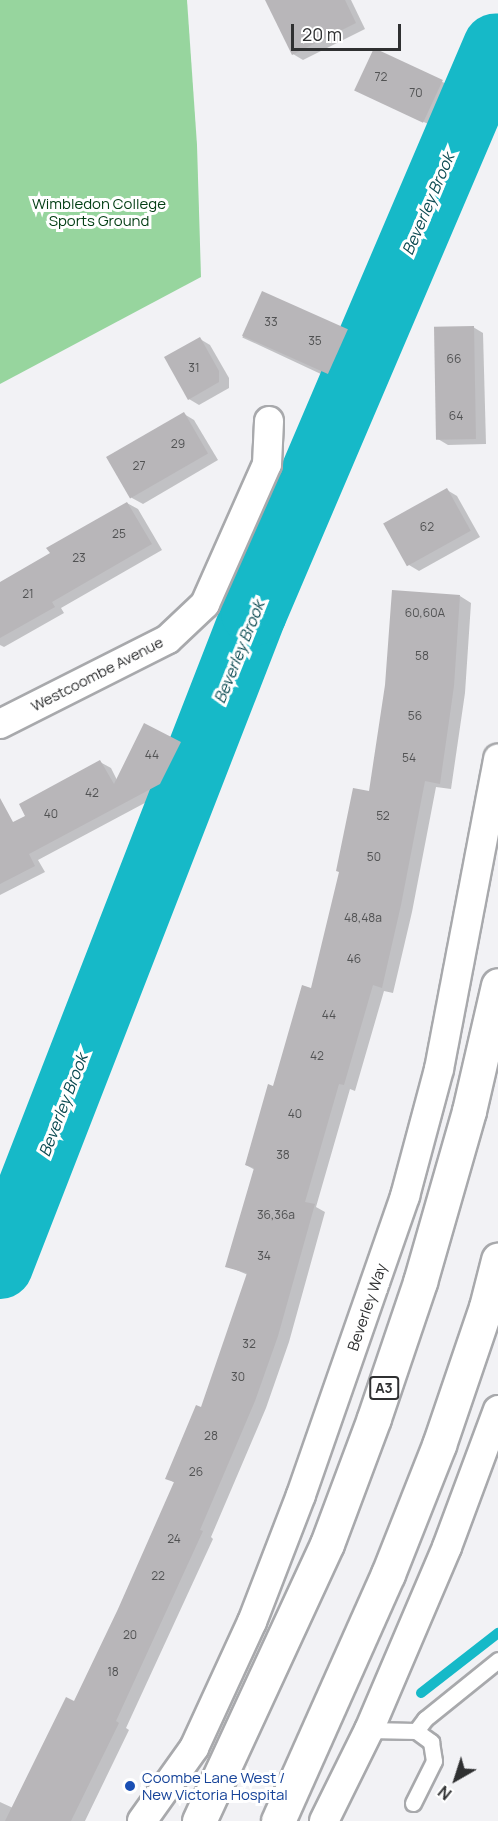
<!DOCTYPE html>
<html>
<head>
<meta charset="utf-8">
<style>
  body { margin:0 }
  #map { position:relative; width:498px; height:1821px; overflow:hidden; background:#f2f2f5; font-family:Manrope,sans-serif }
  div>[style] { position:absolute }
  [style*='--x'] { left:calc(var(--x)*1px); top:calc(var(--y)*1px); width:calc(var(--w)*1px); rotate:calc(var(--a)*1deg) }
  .green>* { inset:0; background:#97d59e }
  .shadow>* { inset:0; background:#0003; transform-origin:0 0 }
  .stream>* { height:10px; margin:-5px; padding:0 5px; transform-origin:5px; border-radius:5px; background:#16b9c8 }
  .river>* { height:66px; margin:-33px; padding:0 33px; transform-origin:33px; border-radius:33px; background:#16b9c8 }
  .building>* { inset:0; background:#b8b6b9; transform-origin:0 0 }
  .roads { filter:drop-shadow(2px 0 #a8a9ac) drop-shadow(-2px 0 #a8a9ac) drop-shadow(0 2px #a8a9ac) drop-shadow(0 -2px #a8a9ac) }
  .service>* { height:15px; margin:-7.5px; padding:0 7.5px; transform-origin:7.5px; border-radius:7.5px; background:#fff }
  .minor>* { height:28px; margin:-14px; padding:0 14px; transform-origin:14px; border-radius:14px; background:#fff }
  .trunk>* { height:33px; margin:-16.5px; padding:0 16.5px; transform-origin:16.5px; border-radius:16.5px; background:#fff }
  .dots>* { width:16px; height:16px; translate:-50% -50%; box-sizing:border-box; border:3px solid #fff; border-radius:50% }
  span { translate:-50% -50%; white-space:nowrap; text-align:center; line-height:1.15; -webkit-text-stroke:6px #fff; paint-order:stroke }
  .number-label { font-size:12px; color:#515253 }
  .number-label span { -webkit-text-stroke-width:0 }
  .shield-label span { padding:2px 4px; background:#fff; border:2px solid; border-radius:4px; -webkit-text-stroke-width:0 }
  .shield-label { font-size:14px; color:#2f3031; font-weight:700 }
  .park-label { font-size:15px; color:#023d13 }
  .street-label { font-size:15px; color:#2f3031 }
  .transit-label { font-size:15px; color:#164399 }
  .left { translate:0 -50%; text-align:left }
  .water-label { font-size:16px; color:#0b4a51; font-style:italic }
  .north { position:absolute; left:426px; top:1749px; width:60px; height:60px; -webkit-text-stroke:4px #fff; paint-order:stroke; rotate:219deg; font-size:16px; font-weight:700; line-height:24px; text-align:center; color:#2f3031 }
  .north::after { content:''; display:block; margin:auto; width:21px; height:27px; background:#2f3031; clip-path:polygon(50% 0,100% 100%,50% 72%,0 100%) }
  .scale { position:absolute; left:291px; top:24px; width:110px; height:27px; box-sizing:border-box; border:3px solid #2f3031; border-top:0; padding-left:8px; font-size:18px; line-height:21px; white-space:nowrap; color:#2f3031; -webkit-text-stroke:4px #fff; paint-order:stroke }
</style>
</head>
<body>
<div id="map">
  <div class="green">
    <div style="clip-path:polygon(0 0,187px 0,197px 145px,201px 277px,0 384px)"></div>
  </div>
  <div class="shadow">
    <div style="clip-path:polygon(266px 0,351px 0,365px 29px,303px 60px,293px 54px)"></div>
    <div style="clip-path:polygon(387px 56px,453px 87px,435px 127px,406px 114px)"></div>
    <div style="left:263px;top:293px;width:105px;height:49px;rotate:25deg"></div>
    <div style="clip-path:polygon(473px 327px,483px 333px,486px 444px,448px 445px,438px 439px)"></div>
    <div style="clip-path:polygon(200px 339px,210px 345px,229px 378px,229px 388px,199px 405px,189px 399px)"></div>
    <div style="clip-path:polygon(184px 414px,194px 420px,218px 460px,143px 504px,132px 498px,108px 458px)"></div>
    <div style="clip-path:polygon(447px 490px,457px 496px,480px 537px,419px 571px,409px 565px)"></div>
    <div style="clip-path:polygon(127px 503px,138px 509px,162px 550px,61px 608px,64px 613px,4px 647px,0 645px,0 583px,52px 554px)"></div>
    <div style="clip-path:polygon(460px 596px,471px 603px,465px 693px,451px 789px,436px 787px,412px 912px,393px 993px,384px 991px,355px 1091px,350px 1089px,316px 1207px,325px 1212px,289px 1342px,266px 1408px,211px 1537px,213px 1539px,126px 1728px,129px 1730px,85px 1821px,0 1821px,0 1802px,13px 1808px,74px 1703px,119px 1610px,175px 1483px,167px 1478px,202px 1409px,248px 1275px,227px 1266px,255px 1170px,246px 1165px,312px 990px,370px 793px)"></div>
    <div style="clip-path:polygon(145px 725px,190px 750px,171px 789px,38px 860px,45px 872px,0 895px,0 831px,27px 817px,100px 762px,111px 768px,117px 780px)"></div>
  </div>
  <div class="stream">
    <div style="--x:421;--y:1693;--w:98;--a:-37.9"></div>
  </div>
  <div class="river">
    <div style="--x:0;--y:1266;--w:701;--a:-68.75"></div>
    <div style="--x:254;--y:613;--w:616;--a:-66.89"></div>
  </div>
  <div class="building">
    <div style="clip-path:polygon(265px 0,345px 0,356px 23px,292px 55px)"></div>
    <div style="left:374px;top:48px;width:76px;height:47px;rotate:25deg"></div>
    <div style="left:262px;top:291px;width:94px;height:49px;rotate:24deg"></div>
    <div style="left:474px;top:326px;width:113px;height:40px;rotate:89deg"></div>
    <div style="clip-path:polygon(200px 337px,219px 371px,219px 382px,188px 400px,164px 357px)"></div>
    <div style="left:184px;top:412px;width:48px;height:90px;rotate:60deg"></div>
    <div style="left:447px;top:488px;width:49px;height:73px;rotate:61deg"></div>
    <div style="clip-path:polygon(127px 502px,152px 544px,52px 602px,55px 607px,0 638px,0 582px,50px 553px,46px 548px)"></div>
    <div style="clip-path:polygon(392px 590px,460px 595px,454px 686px,440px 784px,425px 781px,401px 905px,382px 988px,373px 985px,344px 1085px,339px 1084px,305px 1202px,315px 1204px,278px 1336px,255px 1401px,200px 1530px,203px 1531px,116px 1721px,119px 1723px,71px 1821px,5px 1821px,66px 1697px,74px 1701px,118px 1609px,174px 1482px,165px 1479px,196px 1405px,201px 1407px,247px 1273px,225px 1267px,254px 1168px,245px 1165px,268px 1084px,273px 1086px,302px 985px,311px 988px,339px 872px,336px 871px,353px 788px,369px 791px,385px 685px)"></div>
    <div style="clip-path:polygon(144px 723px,181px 742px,160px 784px,29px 854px,35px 866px,0 884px,0 798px,13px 822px,25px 816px,19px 804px,100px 760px,114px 784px)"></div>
  </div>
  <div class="roads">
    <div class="service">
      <div style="--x:369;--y:1730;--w:47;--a:1.2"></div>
      <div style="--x:416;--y:1731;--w:19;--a:36"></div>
      <div style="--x:431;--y:1742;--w:19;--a:81"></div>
      <div style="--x:434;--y:1761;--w:47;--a:116.6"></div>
      <div style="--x:416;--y:1731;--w:15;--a:-53"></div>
      <div style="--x:425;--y:1719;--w:94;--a:-38.9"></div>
    </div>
    <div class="minor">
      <div style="--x:0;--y:724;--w:188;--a:-26.8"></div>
      <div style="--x:168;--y:639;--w:51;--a:-43.4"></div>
      <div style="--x:205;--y:604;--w:153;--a:-66.1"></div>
      <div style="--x:267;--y:464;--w:43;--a:-87.3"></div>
      <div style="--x:142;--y:1821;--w:90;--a:-54.5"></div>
      <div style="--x:194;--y:1748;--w:139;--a:-65.3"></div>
      <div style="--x:252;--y:1622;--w:136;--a:-68.9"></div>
      <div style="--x:301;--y:1495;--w:317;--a:-70.8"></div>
      <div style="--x:405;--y:1196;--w:131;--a:-75"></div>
      <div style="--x:439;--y:1069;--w:316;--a:-79.2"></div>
      <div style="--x:324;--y:1821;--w:102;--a:-63.7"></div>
      <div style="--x:369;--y:1730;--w:199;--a:-66.9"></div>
      <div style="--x:447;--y:1547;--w:146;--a:-69.6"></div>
    </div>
    <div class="trunk">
      <div style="--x:199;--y:1821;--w:305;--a:-65.2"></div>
      <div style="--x:327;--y:1544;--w:134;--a:-69.5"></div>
      <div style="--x:374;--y:1418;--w:144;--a:-71.3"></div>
      <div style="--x:420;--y:1282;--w:178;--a:-74"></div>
      <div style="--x:469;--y:1111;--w:129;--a:-77"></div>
      <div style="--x:278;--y:1821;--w:270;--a:-66"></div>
      <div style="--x:388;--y:1574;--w:139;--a:-68.4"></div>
      <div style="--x:439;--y:1445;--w:146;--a:-71.2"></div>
      <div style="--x:486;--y:1307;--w:49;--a:-75.7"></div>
    </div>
  </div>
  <div class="dots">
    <div style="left:130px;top:1786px;background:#1a4fb4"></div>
  </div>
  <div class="number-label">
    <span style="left:381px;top:77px">72</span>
    <span style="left:416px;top:93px">70</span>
    <span style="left:271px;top:322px">33</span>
    <span style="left:315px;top:341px">35</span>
    <span style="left:454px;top:359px">66</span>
    <span style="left:194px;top:368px">31</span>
    <span style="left:456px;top:416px">64</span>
    <span style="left:178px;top:444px">29</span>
    <span style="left:139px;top:466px">27</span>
    <span style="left:427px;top:527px">62</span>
    <span style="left:119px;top:534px">25</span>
    <span style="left:79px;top:558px">23</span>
    <span style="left:28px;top:594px">21</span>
    <span style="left:425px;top:613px">60,60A</span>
    <span style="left:422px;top:656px">58</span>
    <span style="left:415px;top:716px">56</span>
    <span style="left:152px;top:755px">44</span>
    <span style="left:409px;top:758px">54</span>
    <span style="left:92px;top:793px">42</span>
    <span style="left:51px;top:814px">40</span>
    <span style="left:383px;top:816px">52</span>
    <span style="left:374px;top:857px">50</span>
    <span style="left:363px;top:918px">48,48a</span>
    <span style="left:354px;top:959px">46</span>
    <span style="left:329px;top:1015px">44</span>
    <span style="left:317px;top:1056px">42</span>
    <span style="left:295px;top:1114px">40</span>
    <span style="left:283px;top:1155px">38</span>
    <span style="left:276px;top:1215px">36,36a</span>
    <span style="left:264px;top:1256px">34</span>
    <span style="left:249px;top:1344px">32</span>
    <span style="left:238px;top:1377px">30</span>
    <span style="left:211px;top:1436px">28</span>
    <span style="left:196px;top:1472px">26</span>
    <span style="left:174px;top:1539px">24</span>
    <span style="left:158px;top:1576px">22</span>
    <span style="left:130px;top:1635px">20</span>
    <span style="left:113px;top:1672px">18</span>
  </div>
  <div class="shield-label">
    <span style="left:384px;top:1388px">A3</span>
  </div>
  <div class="park-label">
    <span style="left:99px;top:212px">Wimbledon College<br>Sports Ground</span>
  </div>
  <div class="street-label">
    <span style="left:97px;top:674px;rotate:-27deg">Westcoombe Avenue</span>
    <span style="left:367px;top:1307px;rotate:-71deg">Beverley Way</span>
  </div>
  <div class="transit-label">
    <span class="left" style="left:142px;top:1786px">Coombe Lane West /<br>New Victoria Hospital</span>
  </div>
  <div class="water-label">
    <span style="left:428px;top:204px;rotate:-67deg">Beverley Brook</span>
    <span style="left:239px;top:652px;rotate:-68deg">Beverley Brook</span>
    <span style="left:63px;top:1105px;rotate:-69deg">Beverley Brook</span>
  </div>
  <div class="north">N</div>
  <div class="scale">20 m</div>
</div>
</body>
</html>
